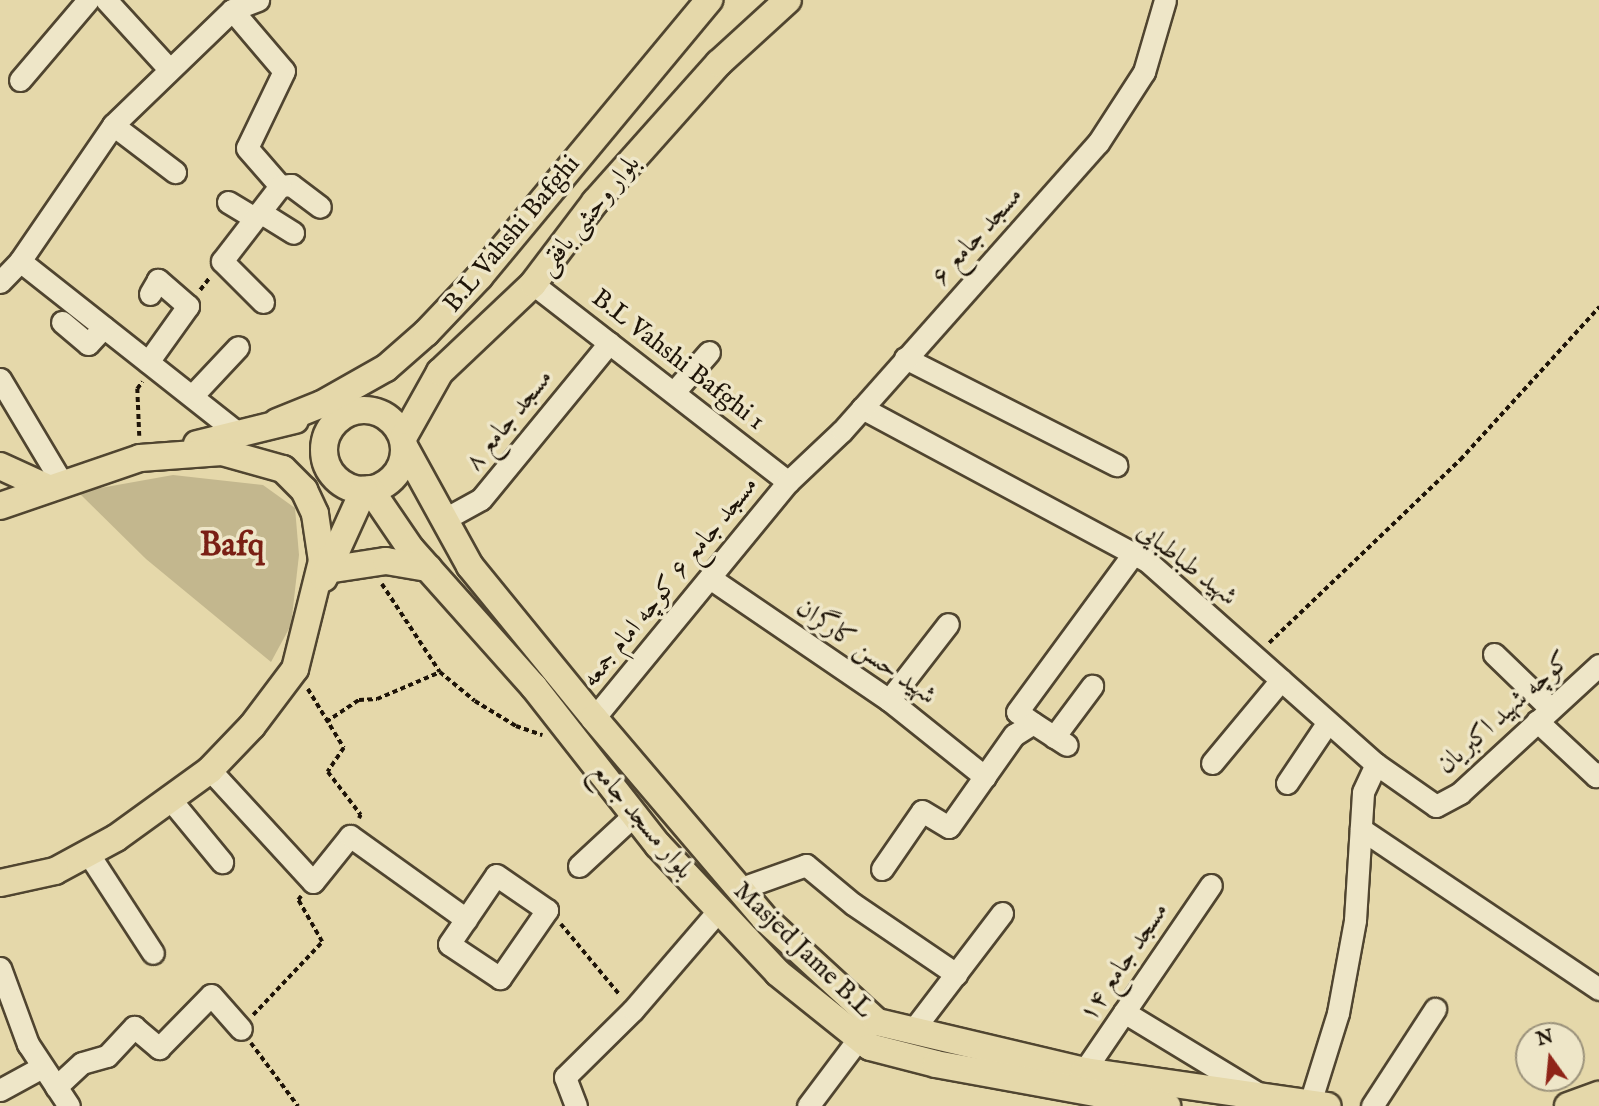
<!DOCTYPE html>
<html>
<head>
<meta charset="utf-8">
<style>
  body { margin:0 }
  #map { position:relative; width:1599px; height:1106px; overflow:hidden; background:#e5d8aa; font-family:"IM FELL English",Amiri,serif }
  div>[style] { position:absolute }
  [style*='--x'] { left:calc(var(--x)*1px); top:calc(var(--y)*1px); width:calc(var(--w)*1px); rotate:calc(var(--a)*1deg) }
  .green>* { inset:0; background:#c3b78e }
  .path>* { height:3.5px; margin-top:-1.75px; transform-origin:0; background:repeating-linear-gradient(90deg,#1e1408 0 5px,transparent 0 8.5px) }
  .roads { filter:drop-shadow(2px 0 #504530) drop-shadow(-2px 0 #504530) drop-shadow(0 2px #504530) drop-shadow(0 -2px #504530) }
  .minor>* { height:21px; margin:-10.5px; padding:0 10.5px; transform-origin:10.5px; border-radius:10.5px; background:#eee6c8 }
  .major>* { height:26px; margin:-13px; padding:0 13px; transform-origin:13px; border-radius:13px; background:#e5d8aa }
  .major>.ring { margin:-13px; padding:0; box-sizing:content-box; background:none; border:26px solid #e5d8aa; border-radius:50% }
  span { translate:-50% -50%; white-space:nowrap; text-align:center; line-height:1.15; -webkit-text-stroke:7px #eee6c8; paint-order:stroke }
  .street-label { font-size:26px; color:#1e1408 }
  .district-label { font-size:33px; color:#7a1f14; font-weight:700 }
  .north { position:absolute; left:1515px; top:1022px; width:70px; height:70px; box-sizing:border-box; background:#eee6c8; border:2px solid #9b927b; border-radius:50%; rotate:345deg; font-size:19px; font-weight:700; line-height:28px; text-align:center; color:#1e1408 }
  .north::after { content:''; display:block; margin:auto; width:24px; height:32px; background:#8f2418; clip-path:polygon(50% 0,100% 100%,50% 72%,0 100%) }
</style>
</head>
<body>
<div id="map">
  <div class="green">
    <div style="clip-path:polygon(173px 475px,263px 485px,295px 508px,299px 555px,291px 625px,271px 662px,146px 559px,78px 492px)"></div>
  </div>
  <div class="path">
    <div style="--x:200;--y:290;--w:16;--a:-52"></div>
    <div style="--x:139;--y:436;--w:47;--a:-92.4"></div>
    <div style="--x:137;--y:389;--w:9;--a:-54"></div>
    <div style="--x:382;--y:584;--w:105;--a:56.6"></div>
    <div style="--x:440;--y:672;--w:45;--a:39.6"></div>
    <div style="--x:475;--y:701;--w:48;--a:31.4"></div>
    <div style="--x:516;--y:726;--w:28;--a:19"></div>
    <div style="--x:1269;--y:643;--w:265;--a:-43.8"></div>
    <div style="--x:1460;--y:460;--w:207;--a:-47.7"></div>
    <div style="--x:308;--y:689;--w:69;--a:58.6"></div>
    <div style="--x:344;--y:748;--w:29;--a:124"></div>
    <div style="--x:328;--y:772;--w:54;--a:52.5"></div>
    <div style="--x:361;--y:815;--w:4;--a:117"></div>
    <div style="--x:326;--y:722;--w:40;--a:-34"></div>
    <div style="--x:359;--y:700;--w:18;--a:-3"></div>
    <div style="--x:377;--y:699;--w:69;--a:-23.2"></div>
    <div style="--x:561;--y:924;--w:92;--a:50.3"></div>
    <div style="--x:253;--y:1015;--w:100;--a:-46.6"></div>
    <div style="--x:322;--y:942;--w:48;--a:-119.7"></div>
    <div style="--x:298;--y:900;--w:5;--a:-53"></div>
    <div style="--x:251;--y:1043;--w:79;--a:53.3"></div>
  </div>
  <div class="roads">
    <div class="minor">
      <div style="--x:106;--y:0;--w:92;--a:47.6"></div>
      <div style="--x:232;--y:10;--w:80;--a:49.6"></div>
      <div style="--x:284;--y:71;--w:85;--a:115.7"></div>
      <div style="--x:247;--y:148;--w:50;--a:49"></div>
      <div style="--x:20;--y:80;--w:105;--a:-49.6"></div>
      <div style="--x:113;--y:125;--w:78;--a:37.2"></div>
      <div style="--x:280;--y:186;--w:11;--a:-5"></div>
      <div style="--x:291;--y:185;--w:36;--a:37"></div>
      <div style="--x:228;--y:202;--w:31;--a:31"></div>
      <div style="--x:260;--y:212;--w:39;--a:32"></div>
      <div style="--x:20;--y:261;--w:278;--a:38.3"></div>
      <div style="--x:0;--y:282;--w:29;--a:-46"></div>
      <div style="--x:20;--y:261;--w:165;--a:-55.6"></div>
      <div style="--x:113;--y:125;--w:165;--a:-44"></div>
      <div style="--x:232;--y:10;--w:28;--a:-21"></div>
      <div style="--x:533;--y:284;--w:323;--a:37.8"></div>
      <div style="--x:263;--y:302;--w:58;--a:-135"></div>
      <div style="--x:222;--y:261;--w:95;--a:-52.3"></div>
      <div style="--x:62;--y:322;--w:34;--a:40"></div>
      <div style="--x:88;--y:344;--w:23;--a:-47"></div>
      <div style="--x:905;--y:358;--w:237;--a:26.9"></div>
      <div style="--x:148;--y:362;--w:69;--a:-54.5"></div>
      <div style="--x:188;--y:306;--w:40;--a:-139"></div>
      <div style="--x:158;--y:280;--w:16;--a:120"></div>
      <div style="--x:0;--y:379;--w:121;--a:59.2"></div>
      <div style="--x:674;--y:392;--w:53;--a:-48.8"></div>
      <div style="--x:192;--y:396;--w:67;--a:-46.8"></div>
      <div style="--x:862;--y:408;--w:323;--a:28.2"></div>
      <div style="--x:1147;--y:561;--w:306;--a:41.6"></div>
      <div style="--x:1376;--y:764;--w:73;--a:35"></div>
      <div style="--x:1436;--y:806;--w:27;--a:-28"></div>
      <div style="--x:1460;--y:793;--w:189;--a:-42.6"></div>
      <div style="--x:443;--y:520;--w:43;--a:-28.9"></div>
      <div style="--x:481;--y:499;--w:202;--a:-50.6"></div>
      <div style="--x:710;--y:578;--w:217;--a:34.3"></div>
      <div style="--x:889;--y:700;--w:123;--a:38.7"></div>
      <div style="--x:1494;--y:654;--w:79;--a:44"></div>
      <div style="--x:889;--y:700;--w:96;--a:-52.2"></div>
      <div style="--x:594;--y:718;--w:306;--a:-50.6"></div>
      <div style="--x:788;--y:482;--w:74;--a:-43.4"></div>
      <div style="--x:842;--y:431;--w:385;--a:-48.4"></div>
      <div style="--x:1098;--y:143;--w:85;--a:-57.1"></div>
      <div style="--x:1144;--y:72;--w:75;--a:-73.7"></div>
      <div style="--x:1537;--y:721;--w:81;--a:43"></div>
      <div style="--x:1596;--y:776;--w:4;--a:-45"></div>
      <div style="--x:1033;--y:723;--w:19;--a:-145"></div>
      <div style="--x:1017;--y:712;--w:197;--a:-53.7"></div>
      <div style="--x:1054;--y:737;--w:64;--a:-53.3"></div>
      <div style="--x:1212;--y:763;--w:108;--a:-50.3"></div>
      <div style="--x:210;--y:770;--w:152;--a:47.4"></div>
      <div style="--x:313;--y:882;--w:59;--a:-51.2"></div>
      <div style="--x:350;--y:836;--w:143;--a:35.6"></div>
      <div style="--x:1287;--y:783;--w:73;--a:-56.1"></div>
      <div style="--x:170;--y:799;--w:82;--a:50.5"></div>
      <div style="--x:1361;--y:829;--w:287;--a:33.9"></div>
      <div style="--x:88;--y:853;--w:119;--a:57"></div>
      <div style="--x:579;--y:866;--w:75;--a:-42.8"></div>
      <div style="--x:882;--y:869;--w:70;--a:-55.4"></div>
      <div style="--x:922;--y:811;--w:31;--a:31"></div>
      <div style="--x:949;--y:827;--w:113;--a:-54.8"></div>
      <div style="--x:1014;--y:735;--w:22;--a:-32"></div>
      <div style="--x:1033;--y:723;--w:40;--a:32.9"></div>
      <div style="--x:496;--y:875;--w:62;--a:34.5"></div>
      <div style="--x:547;--y:910;--w:83;--a:124.7"></div>
      <div style="--x:500;--y:978;--w:61;--a:-146.3"></div>
      <div style="--x:449;--y:944;--w:83;--a:-55.7"></div>
      <div style="--x:739;--y:889;--w:71;--a:-19.7"></div>
      <div style="--x:806;--y:865;--w:61;--a:39.7"></div>
      <div style="--x:853;--y:904;--w:125;--a:34.2"></div>
      <div style="--x:0;--y:968;--w:81;--a:69.8"></div>
      <div style="--x:28;--y:1044;--w:74;--a:56.5"></div>
      <div style="--x:1124;--y:1012;--w:156;--a:31.3"></div>
      <div style="--x:913;--y:1030;--w:147;--a:-52.7"></div>
      <div style="--x:1084;--y:1071;--w:225;--a:-55.7"></div>
      <div style="--x:56;--y:1087;--w:35;--a:-43"></div>
      <div style="--x:82;--y:1063;--w:26;--a:-16"></div>
      <div style="--x:107;--y:1056;--w:40;--a:-47"></div>
      <div style="--x:134;--y:1027;--w:33;--a:40"></div>
      <div style="--x:159;--y:1048;--w:74;--a:-45.5"></div>
      <div style="--x:211;--y:995;--w:45;--a:48.6"></div>
      <div style="--x:0;--y:1090;--w:48;--a:-28.7"></div>
      <div style="--x:1310;--y:1103;--w:94;--a:-72.7"></div>
      <div style="--x:1338;--y:1013;--w:95;--a:-79.6"></div>
      <div style="--x:1355;--y:920;--w:128;--a:-86.4"></div>
      <div style="--x:1363;--y:792;--w:31;--a:-65"></div>
      <div style="--x:576;--y:1106;--w:31;--a:-111"></div>
      <div style="--x:565;--y:1077;--w:95;--a:-44.6"></div>
      <div style="--x:633;--y:1010;--w:132;--a:-49.3"></div>
      <div style="--x:808;--y:1106;--w:85;--a:-53.1"></div>
      <div style="--x:1372;--y:1106;--w:116;--a:-57"></div>
    </div>
    <div class="major">
      <div class="ring" style="left:324px;top:410px;width:54px;height:54px"></div>
      <div style="--x:277;--y:422;--w:48;--a:-21.8"></div>
      <div style="--x:322;--y:404;--w:73;--a:-29.4"></div>
      <div style="--x:386;--y:368;--w:53;--a:-41.2"></div>
      <div style="--x:426;--y:333;--w:79;--a:-46.5"></div>
      <div style="--x:480;--y:276;--w:359;--a:-50.3"></div>
      <div style="--x:403;--y:438;--w:76;--a:-60.7"></div>
      <div style="--x:440;--y:372;--w:128;--a:-43.4"></div>
      <div style="--x:533;--y:284;--w:103;--a:-52.9"></div>
      <div style="--x:595;--y:202;--w:186;--a:-48.3"></div>
      <div style="--x:719;--y:63;--w:93;--a:-42.4"></div>
      <div style="--x:197;--y:444;--w:101;--a:-13.8"></div>
      <div style="--x:404;--y:446;--w:137;--a:61.2"></div>
      <div style="--x:470;--y:566;--w:196;--a:50.8"></div>
      <div style="--x:594;--y:718;--w:262;--a:49.6"></div>
      <div style="--x:764;--y:918;--w:154;--a:42.6"></div>
      <div style="--x:877;--y:1022;--w:213;--a:13.3"></div>
      <div style="--x:1084;--y:1071;--w:246;--a:8.2"></div>
      <div style="--x:0;--y:466;--w:53;--a:24.6"></div>
      <div style="--x:370;--y:489;--w:73;--a:55.7"></div>
      <div style="--x:411;--y:549;--w:185;--a:48.3"></div>
      <div style="--x:534;--y:687;--w:201;--a:51.9"></div>
      <div style="--x:658;--y:845;--w:175;--a:46.8"></div>
      <div style="--x:778;--y:973;--w:118;--a:38.8"></div>
      <div style="--x:870;--y:1047;--w:68;--a:14.4"></div>
      <div style="--x:936;--y:1064;--w:235;--a:10.3"></div>
      <div style="--x:0;--y:506;--w:148;--a:-18.9"></div>
      <div style="--x:140;--y:458;--w:82;--a:-4.2"></div>
      <div style="--x:222;--y:452;--w:63;--a:15.6"></div>
      <div style="--x:283;--y:469;--w:30;--a:45"></div>
      <div style="--x:304;--y:490;--w:26;--a:65"></div>
      <div style="--x:315;--y:514;--w:48;--a:81.5"></div>
      <div style="--x:322;--y:561;--w:111;--a:104"></div>
      <div style="--x:295;--y:669;--w:71;--a:127"></div>
      <div style="--x:252;--y:726;--w:61;--a:133.7"></div>
      <div style="--x:210;--y:770;--w:116;--a:144.1"></div>
      <div style="--x:116;--y:838;--w:69;--a:151.6"></div>
      <div style="--x:55;--y:871;--w:56;--a:167.7"></div>
      <div style="--x:327;--y:570;--w:60;--a:-8.7"></div>
      <div style="--x:386;--y:561;--w:43;--a:9.5"></div>
      <div style="--x:324;--y:578;--w:97;--a:-65.6"></div>
      <div style="--x:1568;--y:1106;--w:33;--a:-20"></div>
    </div>
  </div>
  <div class="street-label">
    <span style="left:589px;top:215px;rotate:-51deg">بلوار وحشی بافقی</span>
    <span style="left:512px;top:234px;rotate:-50deg">B.L Vahshi Bafghi</span>
    <span style="left:977px;top:236px;rotate:-48deg">مسجد جامع ۶</span>
    <span style="left:678px;top:360px;rotate:38deg">B.L Vahshi Bafghi 1</span>
    <span style="left:509px;top:420px;rotate:-51deg">مسجد جامع ۸</span>
    <span style="left:1187px;top:564px;rotate:38deg">شهید طباطبایی</span>
    <span style="left:670px;top:582px;rotate:-51deg">مسجد جامع ۶ کوچه امام جمعه</span>
    <span style="left:866px;top:652px;rotate:35deg">شهید حسن کارگران</span>
    <span style="left:1504px;top:713px;rotate:-42deg">کوچه شهید اکبریان</span>
    <span style="left:642px;top:821px;rotate:50deg">بلوار مسجد جامع</span>
    <span style="left:803px;top:950px;rotate:44deg">Masjed Jame B.L</span>
    <span style="left:1124px;top:962px;rotate:-56deg">مسجد جامع ۱۴</span>
  </div>
  <div class="district-label">
    <span style="left:232px;top:547px">Bafq</span>
  </div>
  <div class="north">N</div>
</div>
</body>
</html>
